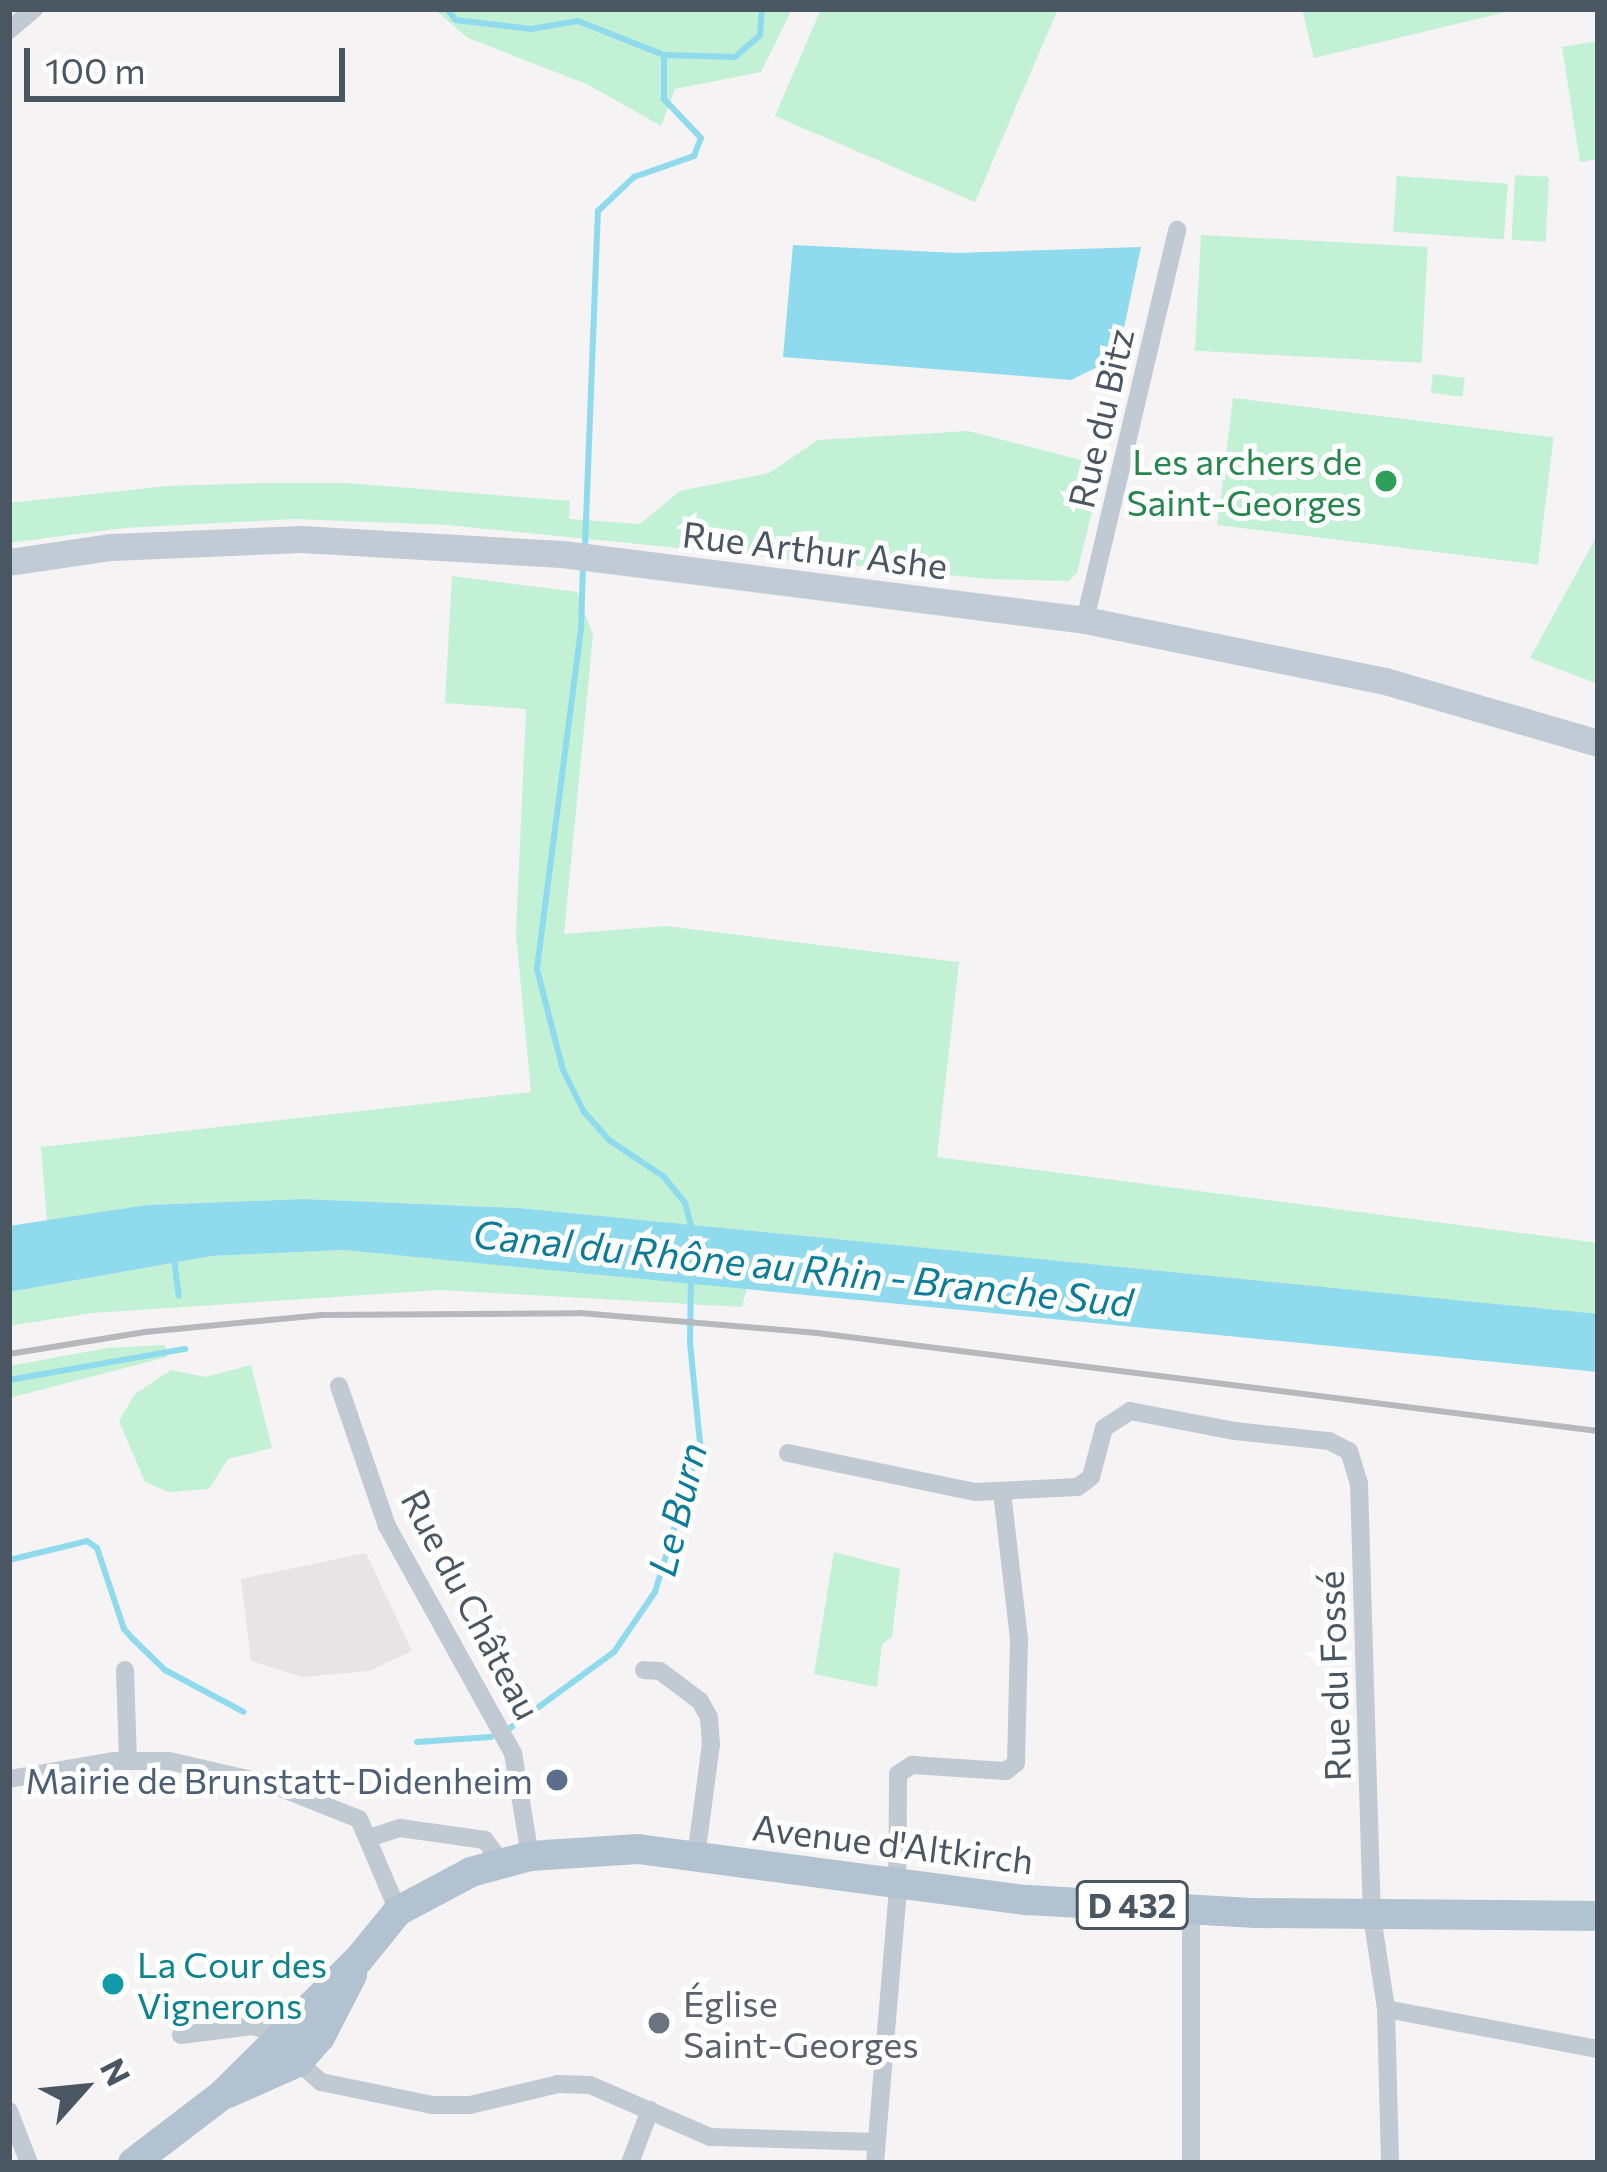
<!DOCTYPE html>
<html>
<head>
<meta charset="utf-8">
<style>
  body { margin:0 }
  #map { position:relative; width:1607px; height:2172px; overflow:hidden; background:#f5f3f3; font-family:Commissioner,sans-serif }
  div>[style] { position:absolute }
  [style*='--x'] { left:calc(var(--x)*1px); top:calc(var(--y)*1px); width:calc(var(--w)*1px); rotate:calc(var(--a)*1deg) }
  .education>* { inset:0; background:#e6e4e5 }
  .green>* { inset:0; background:#c3f1d5; transform-origin:0 0 }
  .water>* { inset:0; background:#90daee }
  .stream>* { height:6px; margin:-3px; padding:0 3px; transform-origin:3px; border-radius:3px; background:#90daee }
  .minor>* { height:18px; margin:-9px; padding:0 9px; transform-origin:9px; border-radius:9px; background:#c1cad2 }
  .secondary>* { height:27px; margin:-13.5px; padding:0 13.5px; transform-origin:13.5px; border-radius:13.5px; background:#c1cbd6 }
  .primary>* { height:30px; margin:-15px; padding:0 15px; transform-origin:15px; border-radius:15px; background:#b3c2d1 }
  .rail>* { height:6px; margin:-3px; padding:0 3px; transform-origin:3px; border-radius:3px; background:#b5b8bd }
  .dots>* { width:33px; height:33px; translate:-50% -50%; box-sizing:border-box; border:6px solid #fff; border-radius:50% }
  span { translate:-50% -50%; white-space:nowrap; text-align:center; line-height:1.15; -webkit-text-stroke:10px #fff; paint-order:stroke }
  .shield-label span { padding:3px 9px; background:#fff; border:3px solid; border-radius:9px; -webkit-text-stroke-width:0 }
  .shield-label { font-size:33px; color:#4a5661; font-weight:700 }
  .street-label { font-size:36px; color:#4a5661 }
  .leisure-label { font-size:36px; color:#27864d }
  .right { translate:-100% -50%; text-align:right }
  .service-label { font-size:36px; color:#4e5e75 }
  .culture-label { font-size:36px; color:#0d838f }
  .left { translate:0 -50%; text-align:left }
  .worship-label { font-size:36px; color:#5b616d }
  .water-label { font-size:39px; color:#0c7c9b; font-style:italic }
  .frame { position:absolute; inset:0; border:12px solid #4a5661; pointer-events:none }
  .north { position:absolute; left:24px; top:2028px; width:120px; height:120px; -webkit-text-stroke:9px #fff; paint-order:stroke; rotate:63deg; font-size:33px; font-weight:700; line-height:48px; text-align:center; color:#4a5661 }
  .north::after { content:''; display:block; margin:auto; width:42px; height:54px; background:#4a5661; clip-path:polygon(50% 0,100% 100%,50% 72%,0 100%) }
  .scale { position:absolute; left:24px; top:48px; width:321px; height:54px; box-sizing:border-box; border:6px solid #4a5661; border-top:0; padding-left:15px; font-size:36px; line-height:42px; white-space:nowrap; color:#4a5661; -webkit-text-stroke:9px #fff; paint-order:stroke }
</style>
</head>
<body>
<div id="map">
  <div class="education">
    <div style="clip-path:polygon(366px 1553px,412px 1651px,369px 1671px,302px 1677px,251px 1661px,241px 1579px)"></div>
  </div>
  <div class="green">
    <div style="clip-path:polygon(434px 9px,792px 9px,761px 72px,675px 89px,661px 126px,589px 85px,468px 38px)"></div>
    <div style="clip-path:polygon(821px 9px,1058px 9px,975px 202px,775px 116px)"></div>
    <div style="clip-path:polygon(1302px 9px,1519px 9px,1314px 58px)"></div>
    <div style="clip-path:polygon(1598px 41px,1598px 159px,1580px 162px,1562px 47px)"></div>
    <div style="left:1515px;top:175px;width:34px;height:65px;rotate:3deg"></div>
    <div style="left:1397px;top:176px;width:111px;height:56px;rotate:4deg"></div>
    <div style="left:1201px;top:235px;width:227px;height:116px;rotate:3deg"></div>
    <div style="left:1433px;top:374px;width:32px;height:19px;rotate:7deg"></div>
    <div style="left:1233px;top:398px;width:323px;height:128px;rotate:7deg"></div>
    <div style="clip-path:polygon(968px 431px,1085px 461px,1098px 487px,1077px 573px,1069px 581px,989px 579px,448px 525px,295px 519px,124px 528px,9px 543px,9px 503px,167px 486px,261px 483px,347px 483px,570px 501px,569px 519px,640px 524px,680px 491px,769px 473px,818px 440px)"></div>
    <div style="clip-path:polygon(1598px 534px,1598px 684px,1530px 658px)"></div>
    <div style="clip-path:polygon(452px 576px,577px 592px,593px 635px,564px 934px,665px 926px,959px 962px,937px 1157px,1598px 1243px,1598px 1315px,519px 1208px,303px 1199px,147px 1205px,47px 1222px,41px 1147px,531px 1092px,516px 933px,526px 709px,445px 703px)"></div>
    <div style="clip-path:polygon(344px 1250px,747px 1288px,742px 1307px,440px 1290px,92px 1313px,9px 1326px,9px 1292px,212px 1256px)"></div>
    <div style="clip-path:polygon(165px 1345px,167px 1357px,9px 1398px,9px 1366px,107px 1348px)"></div>
    <div style="clip-path:polygon(251px 1365px,272px 1448px,228px 1459px,209px 1489px,169px 1492px,145px 1482px,119px 1421px,135px 1394px,171px 1370px,206px 1377px)"></div>
    <div style="clip-path:polygon(834px 1552px,900px 1569px,892px 1637px,882px 1644px,877px 1687px,814px 1674px)"></div>
  </div>
  <div class="water">
    <div style="clip-path:polygon(793px 245px,957px 253px,1141px 247px,1118px 357px,1071px 380px,783px 357px)"></div>
    <div style="clip-path:polygon(303px 1199px,519px 1208px,1598px 1314px,1598px 1372px,344px 1250px,212px 1256px,9px 1292px,9px 1226px,147px 1205px)"></div>
  </div>
  <div class="stream">
    <div style="--x:447;--y:9;--w:14;--a:51"></div>
    <div style="--x:456;--y:20;--w:76;--a:6.8"></div>
    <div style="--x:531;--y:29;--w:48;--a:-9.7"></div>
    <div style="--x:578;--y:21;--w:92;--a:21.6"></div>
    <div style="--x:664;--y:55;--w:71;--a:1.6"></div>
    <div style="--x:735;--y:57;--w:33;--a:-41"></div>
    <div style="--x:760;--y:35;--w:26;--a:-86"></div>
    <div style="--x:585;--y:547;--w:336;--a:-87.8"></div>
    <div style="--x:598;--y:211;--w:50;--a:-43.4"></div>
    <div style="--x:634;--y:177;--w:64;--a:-19.3"></div>
    <div style="--x:694;--y:156;--w:19;--a:-69"></div>
    <div style="--x:701;--y:138;--w:54;--a:-133.5"></div>
    <div style="--x:664;--y:99;--w:44;--a:-90"></div>
    <div style="--x:583;--y:566;--w:63;--a:91.8"></div>
    <div style="--x:581;--y:629;--w:343;--a:97.4"></div>
    <div style="--x:537;--y:969;--w:104;--a:75.6"></div>
    <div style="--x:563;--y:1070;--w:47;--a:63.4"></div>
    <div style="--x:584;--y:1112;--w:38;--a:48"></div>
    <div style="--x:609;--y:1140;--w:66;--a:33.9"></div>
    <div style="--x:664;--y:1177;--w:33;--a:51"></div>
    <div style="--x:685;--y:1203;--w:30;--a:75"></div>
    <div style="--x:174;--y:1258;--w:38;--a:83"></div>
    <div style="--x:9;--y:1380;--w:179;--a:-10"></div>
    <div style="--x:9;--y:1560;--w:80;--a:-13.7"></div>
    <div style="--x:87;--y:1541;--w:12;--a:35"></div>
    <div style="--x:97;--y:1548;--w:85;--a:71.6"></div>
    <div style="--x:124;--y:1629;--w:13;--a:48"></div>
    <div style="--x:133;--y:1639;--w:45;--a:44.1"></div>
    <div style="--x:165;--y:1670;--w:89;--a:28"></div>
    <div style="--x:510;--y:1728;--w:129;--a:-36.2"></div>
    <div style="--x:614;--y:1652;--w:73;--a:-55.7"></div>
    <div style="--x:655;--y:1592;--w:156;--a:-73.2"></div>
    <div style="--x:700;--y:1443;--w:101;--a:-95.7"></div>
    <div style="--x:690;--y:1342;--w:67;--a:-89.1"></div>
    <div style="--x:417;--y:1742;--w:74;--a:-3.9"></div>
  </div>
  <div class="minor">
    <div style="--x:9;--y:30;--w:33;--a:-40"></div>
    <div style="--x:1085;--y:620;--w:401;--a:-76.7"></div>
    <div style="--x:339;--y:1386;--w:148;--a:71.1"></div>
    <div style="--x:387;--y:1526;--w:260;--a:61"></div>
    <div style="--x:513;--y:1753;--w:104;--a:80.6"></div>
    <div style="--x:788;--y:1453;--w:191;--a:11.8"></div>
    <div style="--x:975;--y:1492;--w:103;--a:-2.8"></div>
    <div style="--x:1078;--y:1487;--w:16;--a:-38"></div>
    <div style="--x:1091;--y:1477;--w:51;--a:-75.1"></div>
    <div style="--x:1104;--y:1428;--w:31;--a:-33"></div>
    <div style="--x:1130;--y:1411;--w:107;--a:10.8"></div>
    <div style="--x:1235;--y:1431;--w:95;--a:6.1"></div>
    <div style="--x:1329;--y:1441;--w:22;--a:27"></div>
    <div style="--x:1349;--y:1451;--w:34;--a:73"></div>
    <div style="--x:1359;--y:1483;--w:433;--a:88.3"></div>
    <div style="--x:1372;--y:1916;--w:94;--a:81.4"></div>
    <div style="--x:1386;--y:2009;--w:154;--a:88.5"></div>
    <div style="--x:125;--y:1670;--w:90;--a:88.1"></div>
    <div style="--x:644;--y:1670;--w:16;--a:4"></div>
    <div style="--x:660;--y:1671;--w:50;--a:36.9"></div>
    <div style="--x:700;--y:1701;--w:18;--a:61"></div>
    <div style="--x:709;--y:1717;--w:27;--a:86"></div>
    <div style="--x:711;--y:1744;--w:114;--a:97.6"></div>
    <div style="--x:9;--y:1779;--w:107;--a:-9.7"></div>
    <div style="--x:114;--y:1761;--w:55;--a:0"></div>
    <div style="--x:169;--y:1761;--w:107;--a:13"></div>
    <div style="--x:273;--y:1785;--w:92;--a:21.6"></div>
    <div style="--x:359;--y:1819;--w:100;--a:67"></div>
    <div style="--x:369;--y:1838;--w:33;--a:-18"></div>
    <div style="--x:400;--y:1828;--w:86;--a:8"></div>
    <div style="--x:485;--y:1840;--w:27;--a:54"></div>
    <div style="--x:1386;--y:2009;--w:216;--a:10.7"></div>
    <div style="--x:181;--y:2035;--w:72;--a:-7.2"></div>
    <div style="--x:252;--y:2026;--w:30;--a:15"></div>
    <div style="--x:298;--y:2062;--w:30;--a:41"></div>
    <div style="--x:321;--y:2082;--w:113;--a:11.7"></div>
    <div style="--x:432;--y:2105;--w:38;--a:0"></div>
    <div style="--x:470;--y:2105;--w:90;--a:-13.4"></div>
    <div style="--x:558;--y:2084;--w:32;--a:2"></div>
    <div style="--x:590;--y:2085;--w:131;--a:23.4"></div>
    <div style="--x:710;--y:2137;--w:166;--a:1.7"></div>
    <div style="--x:9;--y:2111;--w:56;--a:69"></div>
    <div style="--x:630;--y:2163;--w:57;--a:-69.3"></div>
    <div style="--x:875;--y:2163;--w:263;--a:-85.2"></div>
    <div style="--x:897;--y:1901;--w:127;--a:-89.5"></div>
    <div style="--x:898;--y:1774;--w:17;--a:-33"></div>
    <div style="--x:912;--y:1765;--w:94;--a:3.7"></div>
    <div style="--x:1006;--y:1771;--w:13;--a:-39"></div>
    <div style="--x:1016;--y:1763;--w:124;--a:-88.6"></div>
    <div style="--x:1019;--y:1639;--w:147;--a:-96.6"></div>
    <div style="--x:1191;--y:2163;--w:254;--a:-90"></div>
  </div>
  <div class="secondary">
    <div style="--x:9;--y:562;--w:103;--a:-8.4"></div>
    <div style="--x:111;--y:547;--w:190;--a:-2.4"></div>
    <div style="--x:301;--y:539;--w:261;--a:3.3"></div>
    <div style="--x:562;--y:554;--w:527;--a:7.19"></div>
    <div style="--x:1085;--y:620;--w:306;--a:11.5"></div>
    <div style="--x:1385;--y:681;--w:222;--a:16.2"></div>
  </div>
  <div class="primary">
    <div style="--x:228;--y:2093;--w:77;--a:-23.9"></div>
    <div style="--x:298;--y:2062;--w:33;--a:-49"></div>
    <div style="--x:320;--y:2037;--w:70;--a:-62.7"></div>
    <div style="--x:133;--y:2163;--w:112;--a:-37.4"></div>
    <div style="--x:222;--y:2095;--w:193;--a:-44.8"></div>
    <div style="--x:359;--y:1959;--w:62;--a:-50.9"></div>
    <div style="--x:398;--y:1911;--w:83;--a:-28.1"></div>
    <div style="--x:471;--y:1872;--w:61;--a:-15.2"></div>
    <div style="--x:530;--y:1856;--w:108;--a:-3.7"></div>
    <div style="--x:638;--y:1849;--w:393;--a:7.5"></div>
    <div style="--x:1028;--y:1900;--w:228;--a:3.3"></div>
    <div style="--x:1256;--y:1913;--w:342;--a:0.5"></div>
  </div>
  <div class="rail">
    <div style="--x:9;--y:1354;--w:138;--a:-9.2"></div>
    <div style="--x:145;--y:1332;--w:178;--a:-5.5"></div>
    <div style="--x:322;--y:1315;--w:258;--a:-0.4"></div>
    <div style="--x:580;--y:1313;--w:238;--a:4.8"></div>
    <div style="--x:817;--y:1333;--w:787;--a:7.15"></div>
  </div>
  <div class="dots">
    <div style="left:1386px;top:481px;background:#2e9e5b"></div>
    <div style="left:557px;top:1780px;background:#5c6f8a"></div>
    <div style="left:113px;top:1984px;background:#0f9aa8"></div>
    <div style="left:659px;top:2023px;background:#6b7280"></div>
  </div>
  <div class="shield-label">
    <span style="left:1132px;top:1905px">D 432</span>
  </div>
  <div class="street-label">
    <span style="left:1100px;top:418px;rotate:-77deg">Rue du Bitz</span>
    <span style="left:815px;top:549px;rotate:7deg">Rue Arthur Ashe</span>
    <span style="left:472px;top:1604px;rotate:62deg">Rue du Château</span>
    <span style="left:1333px;top:1676px;rotate:-92deg">Rue du Fossé</span>
    <span style="left:893px;top:1843px;rotate:7deg">Avenue d'Altkirch</span>
  </div>
  <div class="leisure-label">
    <span class="right" style="left:1362px;top:481px">Les archers de<br>Saint-Georges</span>
  </div>
  <div class="service-label">
    <span class="right" style="left:533px;top:1780px">Mairie de Brunstatt-Didenheim</span>
  </div>
  <div class="culture-label">
    <span class="left" style="left:137px;top:1984px">La Cour des<br>Vignerons</span>
  </div>
  <div class="worship-label">
    <span class="left" style="left:683px;top:2023px">Église<br>Saint-Georges</span>
  </div>
  <div class="water-label">
    <span style="left:803px;top:1267px;rotate:6deg">Canal du Rhône au Rhin - Branche Sud</span>
    <span style="left:676px;top:1509px;rotate:-76deg">Le Burn</span>
  </div>
  <div class="frame"></div>
  <div class="north">N</div>
  <div class="scale">100 m</div>
</div>
</body>
</html>
